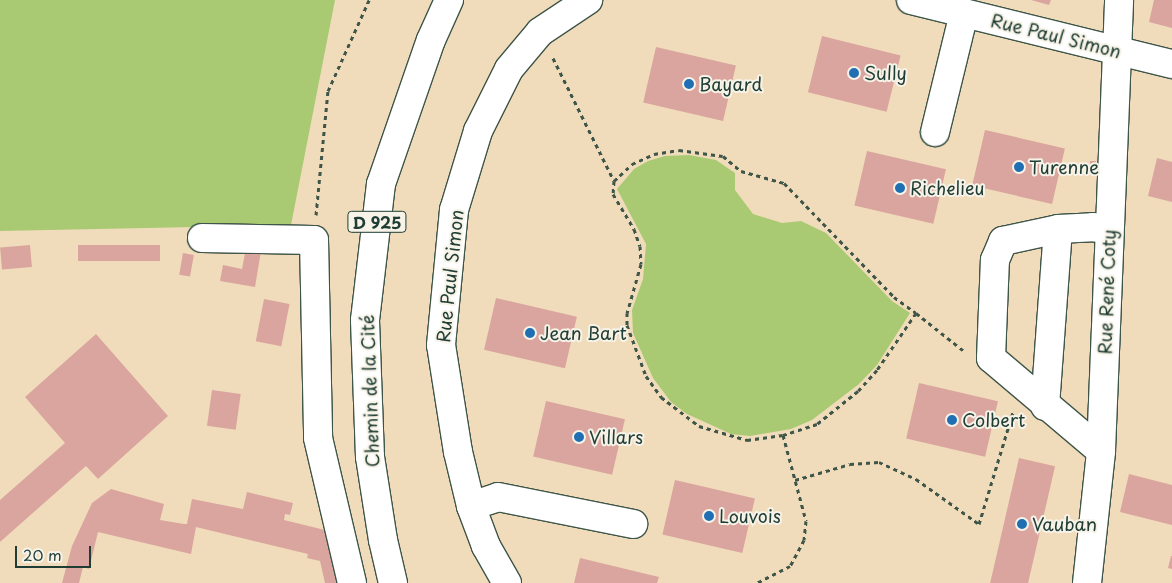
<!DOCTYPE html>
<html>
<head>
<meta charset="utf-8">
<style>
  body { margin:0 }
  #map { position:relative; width:1172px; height:583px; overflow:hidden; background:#f0dcbb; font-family:"Playpen Sans",sans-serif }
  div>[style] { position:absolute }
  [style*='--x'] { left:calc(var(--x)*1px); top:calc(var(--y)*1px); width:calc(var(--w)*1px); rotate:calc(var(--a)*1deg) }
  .green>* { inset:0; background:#a9ca72 }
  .building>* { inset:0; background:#daa59e; transform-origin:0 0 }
  .path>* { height:3px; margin-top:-1.5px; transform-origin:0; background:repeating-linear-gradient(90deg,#3e5548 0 4px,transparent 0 8px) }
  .roads { filter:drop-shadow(1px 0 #3e5548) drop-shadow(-1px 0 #3e5548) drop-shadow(0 1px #3e5548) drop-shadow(0 -1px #3e5548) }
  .minor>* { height:28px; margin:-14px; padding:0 14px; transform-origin:14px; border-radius:14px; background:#fff }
  .major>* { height:28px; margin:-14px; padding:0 14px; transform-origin:14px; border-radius:14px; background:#fff }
  .dots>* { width:14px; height:14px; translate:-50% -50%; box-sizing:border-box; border:2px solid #f7f3e8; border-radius:50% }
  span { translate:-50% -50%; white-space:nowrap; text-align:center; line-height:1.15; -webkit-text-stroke:4px #f7f3e8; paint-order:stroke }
  .shield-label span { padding:1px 4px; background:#f7f3e8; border:1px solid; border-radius:4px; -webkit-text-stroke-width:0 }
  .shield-label { font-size:16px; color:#1f3d34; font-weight:700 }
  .street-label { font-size:18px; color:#1f3d34 }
  .poi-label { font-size:18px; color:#1f3d34 }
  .left { translate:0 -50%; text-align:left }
  .scale { position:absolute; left:15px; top:546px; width:76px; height:22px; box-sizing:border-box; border:2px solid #1f3d34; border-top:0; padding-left:6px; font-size:15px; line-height:18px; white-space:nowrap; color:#1f3d34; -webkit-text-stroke:4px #f7f3e8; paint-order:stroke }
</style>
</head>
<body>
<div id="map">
  <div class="green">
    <div style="clip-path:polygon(0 0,335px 0,291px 225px,0 231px)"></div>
    <div style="clip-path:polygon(689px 155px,716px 160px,735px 173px,735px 190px,753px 214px,782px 223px,801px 221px,826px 233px,892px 301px,910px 313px,877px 365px,859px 384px,812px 420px,791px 429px,750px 436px,731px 434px,687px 414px,671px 402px,653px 378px,633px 333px,632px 310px,643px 279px,646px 244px,617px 189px,634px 169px,648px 161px,665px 156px)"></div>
  </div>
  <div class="building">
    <div style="clip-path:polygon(1031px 0,1051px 0,1049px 5px)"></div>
    <div style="clip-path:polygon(1154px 0,1172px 0,1172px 28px,1149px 22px)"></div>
    <div style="left:822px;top:36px;width:81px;height:58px;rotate:14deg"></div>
    <div style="left:656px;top:47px;width:82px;height:57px;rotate:13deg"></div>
    <div style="left:985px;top:130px;width:82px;height:57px;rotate:13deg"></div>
    <div style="left:867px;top:151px;width:81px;height:56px;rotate:13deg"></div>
    <div style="clip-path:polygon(1157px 158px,1172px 162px,1172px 202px,1148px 196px)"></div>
    <div style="left:1090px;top:161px;width:6px;height:14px"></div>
    <div style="left:30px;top:245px;width:22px;height:30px;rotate:85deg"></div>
    <div style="left:160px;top:245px;width:16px;height:82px;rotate:90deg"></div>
    <div style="clip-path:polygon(246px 248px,261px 251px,255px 287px,220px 281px,223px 265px,242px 269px)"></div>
    <div style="left:183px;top:253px;width:11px;height:22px;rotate:10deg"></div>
    <div style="left:496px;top:298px;width:83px;height:53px;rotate:13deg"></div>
    <div style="left:264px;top:299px;width:26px;height:43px;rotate:11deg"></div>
    <div style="clip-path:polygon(96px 334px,168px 416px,98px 479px,86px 466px,0 542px,0 500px,65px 443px,25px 397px)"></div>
    <div style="left:919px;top:383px;width:81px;height:57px;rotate:13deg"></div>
    <div style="left:212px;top:390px;width:29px;height:36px;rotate:8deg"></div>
    <div style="left:546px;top:401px;width:81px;height:57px;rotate:13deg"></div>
    <div style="left:1019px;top:458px;width:37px;height:129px;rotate:13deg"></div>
    <div style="clip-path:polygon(1129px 474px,1172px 485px,1172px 525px,1120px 512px)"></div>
    <div style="left:675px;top:480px;width:82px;height:56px;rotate:13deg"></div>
    <div style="clip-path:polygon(111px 489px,164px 504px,160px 520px,184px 524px,187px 524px,192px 499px,243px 509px,247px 492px,293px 503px,290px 515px,285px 514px,284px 520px,329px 531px,341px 583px,325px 583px,320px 561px,307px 558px,308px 554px,196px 527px,191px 554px,98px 532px,89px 569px,83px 567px,79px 583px,62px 583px,72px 546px,92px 503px)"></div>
    <div style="clip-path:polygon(1171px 556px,1172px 556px,1172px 569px,1168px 568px)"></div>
    <div style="clip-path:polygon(580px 558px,659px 577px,657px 583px,574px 583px)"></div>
  </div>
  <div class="path">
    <div style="--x:553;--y:58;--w:137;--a:63.6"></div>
    <div style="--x:614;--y:181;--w:25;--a:-43"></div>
    <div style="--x:632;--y:164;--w:24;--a:-24"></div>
    <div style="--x:654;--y:154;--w:25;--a:-9"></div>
    <div style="--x:679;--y:150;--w:44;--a:7.8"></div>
    <div style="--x:723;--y:156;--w:23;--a:40"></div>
    <div style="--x:741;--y:171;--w:45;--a:15.6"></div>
    <div style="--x:784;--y:183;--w:158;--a:46"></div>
    <div style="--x:894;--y:297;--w:27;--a:36"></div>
    <div style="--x:916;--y:313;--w:69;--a:124.4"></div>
    <div style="--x:877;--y:370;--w:28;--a:132"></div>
    <div style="--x:858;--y:391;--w:53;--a:141.2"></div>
    <div style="--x:817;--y:424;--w:36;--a:162"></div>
    <div style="--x:783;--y:435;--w:89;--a:75"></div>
    <div style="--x:806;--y:521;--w:19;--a:96"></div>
    <div style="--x:804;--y:540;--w:30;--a:118"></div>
    <div style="--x:790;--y:566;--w:37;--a:153"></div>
    <div style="--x:614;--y:181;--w:13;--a:94"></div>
    <div style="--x:613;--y:194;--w:41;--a:59"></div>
    <div style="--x:634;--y:229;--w:18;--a:71"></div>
    <div style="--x:640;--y:246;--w:18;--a:87"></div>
    <div style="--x:641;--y:264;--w:51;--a:105.9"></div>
    <div style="--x:627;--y:313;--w:12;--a:90"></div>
    <div style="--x:627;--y:325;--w:54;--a:69.6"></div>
    <div style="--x:646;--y:376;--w:26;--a:54"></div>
    <div style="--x:661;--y:397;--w:48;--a:37.3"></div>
    <div style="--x:699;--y:426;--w:50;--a:16.3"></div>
    <div style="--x:747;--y:440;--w:36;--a:-8"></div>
    <div style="--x:316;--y:215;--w:125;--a:-84.5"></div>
    <div style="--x:328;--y:91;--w:100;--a:-65.7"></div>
    <div style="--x:916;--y:313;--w:61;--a:38.4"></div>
    <div style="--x:795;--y:480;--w:57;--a:-16.2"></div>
    <div style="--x:850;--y:464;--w:29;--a:-4"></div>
    <div style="--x:879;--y:462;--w:41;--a:24.7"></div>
    <div style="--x:916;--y:479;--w:77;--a:35.5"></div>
    <div style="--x:979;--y:524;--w:117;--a:-73.1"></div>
  </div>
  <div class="roads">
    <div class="minor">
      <div style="--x:911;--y:0;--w:269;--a:13.8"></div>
      <div style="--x:935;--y:132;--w:122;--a:-76.3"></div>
      <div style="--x:202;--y:238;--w:112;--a:1"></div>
      <div style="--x:314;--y:240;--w:198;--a:88.8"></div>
      <div style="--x:318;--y:438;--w:149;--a:76.8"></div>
      <div style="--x:1045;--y:406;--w:177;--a:-85.8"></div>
      <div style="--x:1101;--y:451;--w:144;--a:-139.8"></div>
      <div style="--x:991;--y:358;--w:98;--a:-87.7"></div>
      <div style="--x:995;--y:260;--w:21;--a:-67"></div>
      <div style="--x:1003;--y:241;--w:56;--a:-12.3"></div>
      <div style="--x:1058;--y:229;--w:35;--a:-3"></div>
      <div style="--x:1093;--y:227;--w:16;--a:11"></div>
      <div style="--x:471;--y:506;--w:28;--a:-18"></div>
      <div style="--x:498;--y:497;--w:138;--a:11.3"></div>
      <div style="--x:507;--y:583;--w:43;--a:-119.6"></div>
      <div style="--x:486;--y:546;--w:43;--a:-110.6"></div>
      <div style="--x:471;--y:506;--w:56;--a:-103.5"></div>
      <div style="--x:458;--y:452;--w:108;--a:-99"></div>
      <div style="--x:441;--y:345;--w:136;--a:-84.5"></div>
      <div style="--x:454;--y:210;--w:83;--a:-73.1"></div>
      <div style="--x:478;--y:131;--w:69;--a:-63.4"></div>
      <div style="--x:509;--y:69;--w:48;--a:-50"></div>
      <div style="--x:540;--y:32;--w:58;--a:-33.7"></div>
      <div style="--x:1087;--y:583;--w:133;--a:-83.9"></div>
      <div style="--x:1101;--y:451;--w:451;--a:-87.7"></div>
    </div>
    <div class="major">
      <div style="--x:393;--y:583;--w:44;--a:-103.1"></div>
      <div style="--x:383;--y:540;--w:84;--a:-98.9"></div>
      <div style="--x:370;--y:457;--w:137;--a:-92.1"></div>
      <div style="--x:365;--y:320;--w:137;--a:-83.3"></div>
      <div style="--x:381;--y:184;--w:152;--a:-70.9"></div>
      <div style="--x:431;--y:40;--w:44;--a:-65.8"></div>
    </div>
  </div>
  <div class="dots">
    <div style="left:854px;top:73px;background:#1f6fb2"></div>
    <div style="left:689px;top:84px;background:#1f6fb2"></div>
    <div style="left:1019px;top:167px;background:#1f6fb2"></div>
    <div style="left:900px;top:188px;background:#1f6fb2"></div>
    <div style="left:530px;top:333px;background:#1f6fb2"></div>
    <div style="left:952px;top:420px;background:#1f6fb2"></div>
    <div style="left:579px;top:437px;background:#1f6fb2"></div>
    <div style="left:709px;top:516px;background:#1f6fb2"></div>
    <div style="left:1022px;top:524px;background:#1f6fb2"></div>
  </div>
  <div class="shield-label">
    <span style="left:377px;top:222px">D 925</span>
  </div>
  <div class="street-label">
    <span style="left:1056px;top:36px;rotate:14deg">Rue Paul Simon</span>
    <span style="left:450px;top:276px;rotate:-84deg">Rue Paul Simon</span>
    <span style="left:1107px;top:292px;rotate:-88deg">Rue René Coty</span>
    <span style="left:370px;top:391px;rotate:-92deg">Chemin de la Cité</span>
  </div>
  <div class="poi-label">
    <span class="left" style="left:864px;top:73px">Sully</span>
    <span class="left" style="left:699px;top:84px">Bayard</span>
    <span class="left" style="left:1029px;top:167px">Turenne</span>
    <span class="left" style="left:910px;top:188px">Richelieu</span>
    <span class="left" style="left:540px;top:333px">Jean Bart</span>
    <span class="left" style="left:962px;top:420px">Colbert</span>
    <span class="left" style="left:589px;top:437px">Villars</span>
    <span class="left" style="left:719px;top:516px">Louvois</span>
    <span class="left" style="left:1032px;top:524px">Vauban</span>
  </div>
  <div class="scale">20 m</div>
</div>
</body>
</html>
